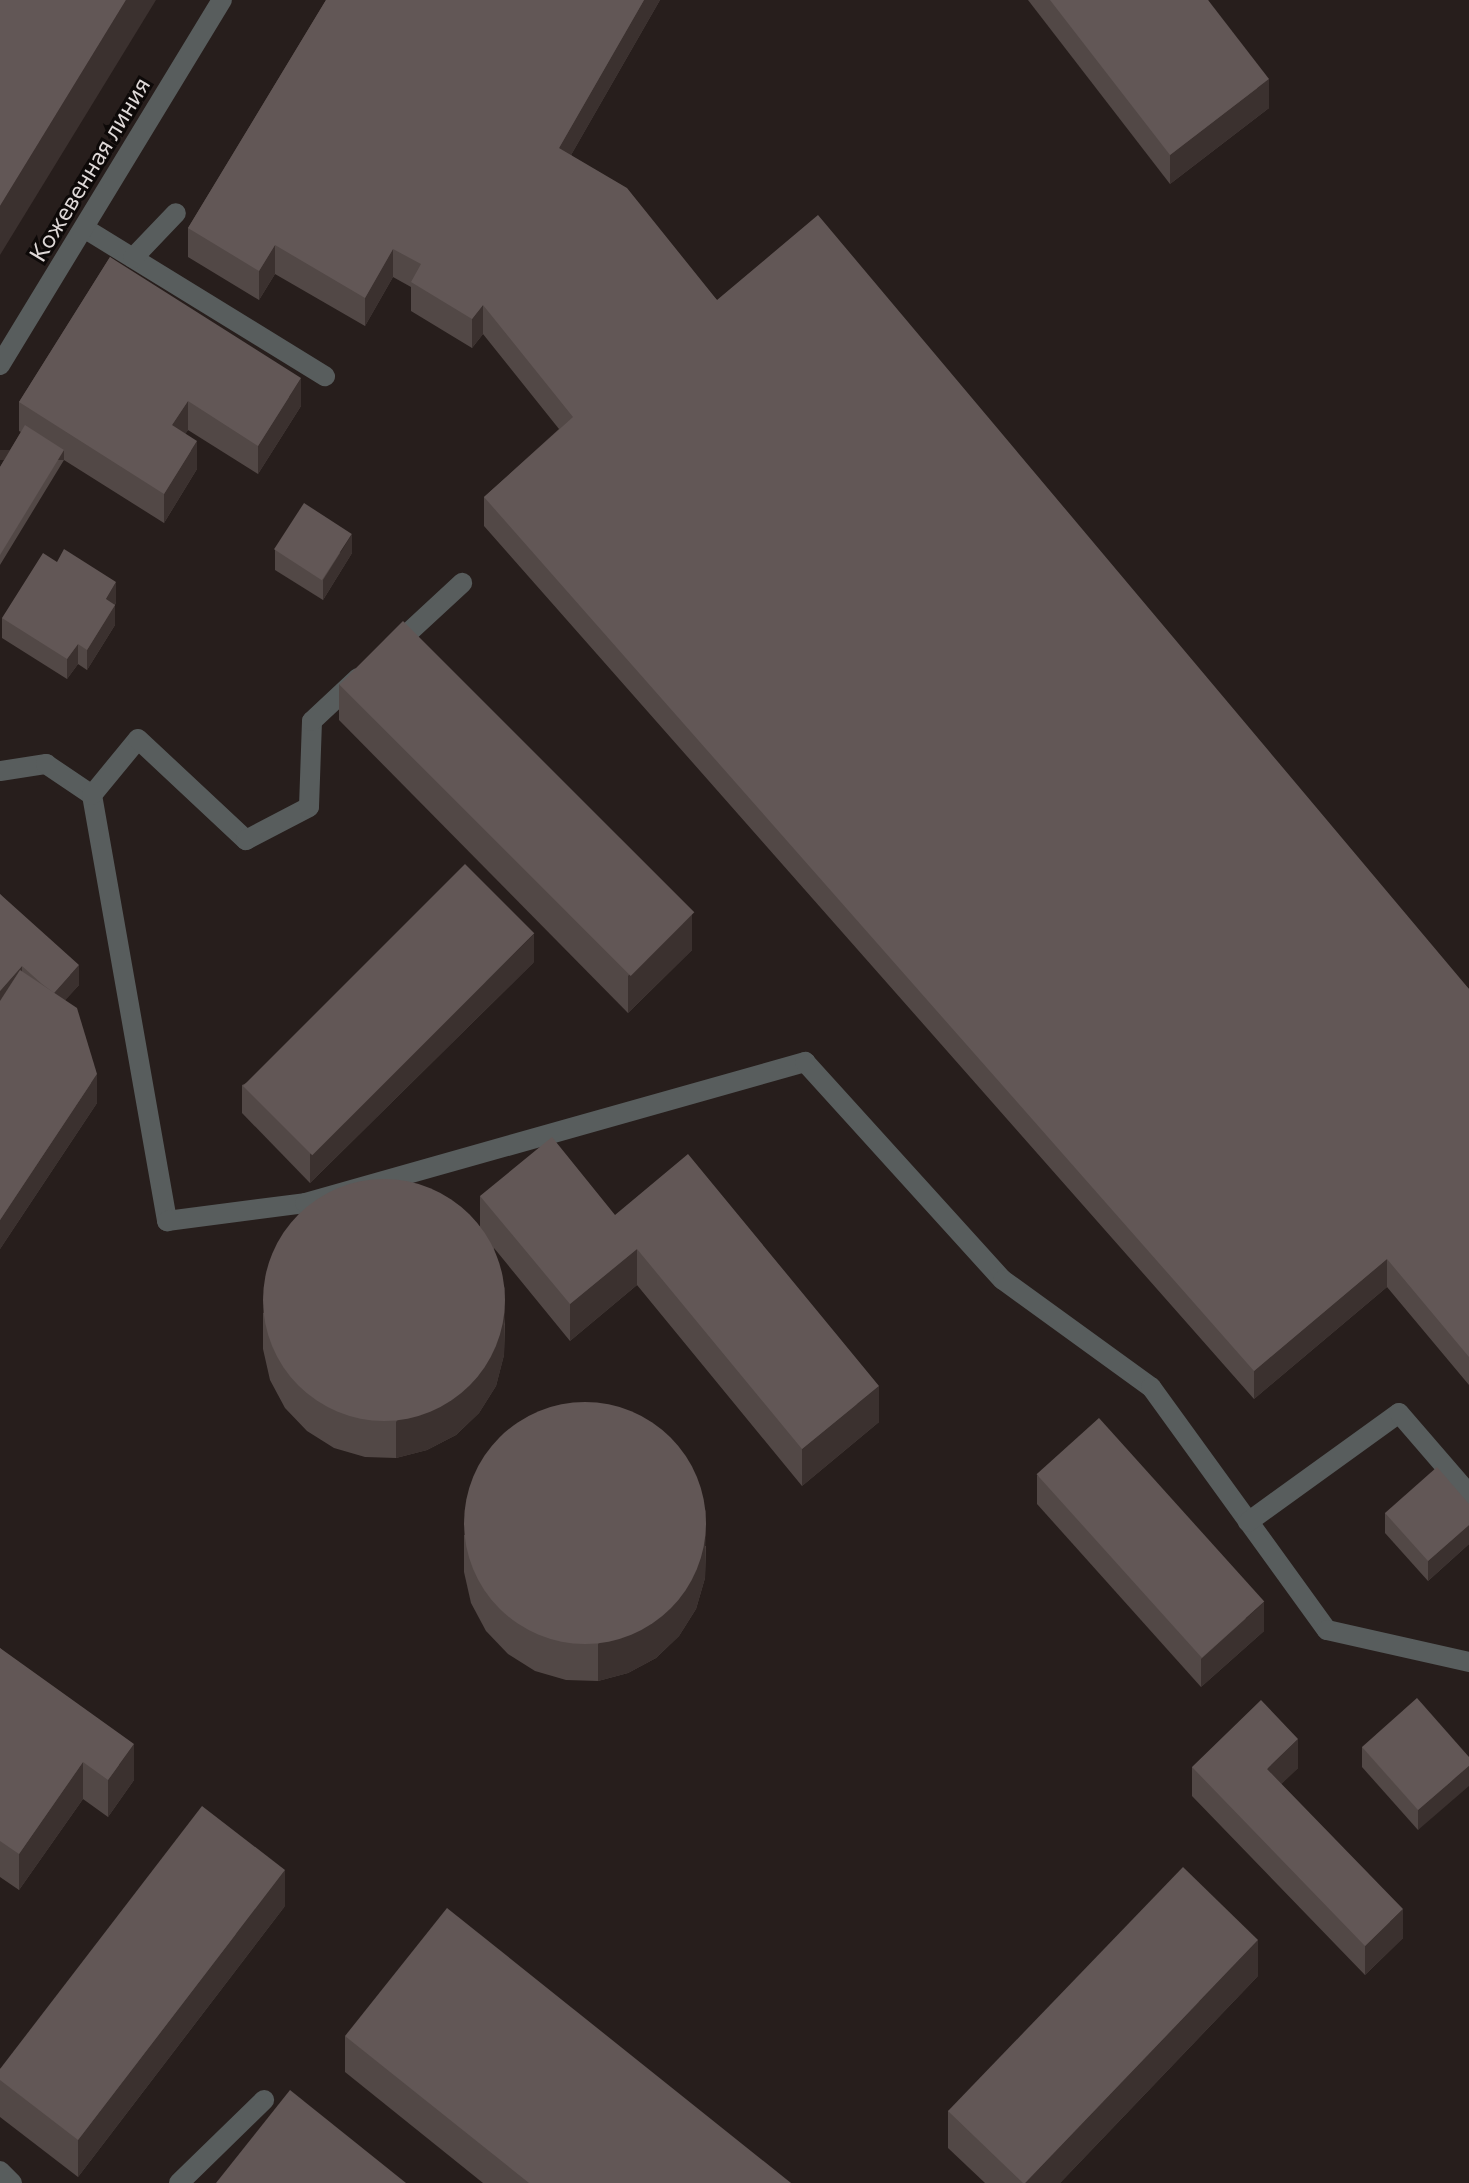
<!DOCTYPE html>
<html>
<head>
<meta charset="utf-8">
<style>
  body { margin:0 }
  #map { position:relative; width:1469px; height:2183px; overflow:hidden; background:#271e1c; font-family:Commissioner,sans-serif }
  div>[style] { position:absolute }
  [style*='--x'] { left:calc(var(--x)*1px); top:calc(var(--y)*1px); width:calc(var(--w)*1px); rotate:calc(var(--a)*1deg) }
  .lane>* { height:20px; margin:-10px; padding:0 10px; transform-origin:10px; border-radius:10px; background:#585d5d }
  .street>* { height:20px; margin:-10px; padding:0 10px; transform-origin:10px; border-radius:10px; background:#585d5d }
  .wall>* { inset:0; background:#524846 }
  .shaded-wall>* { inset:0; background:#3b312f; transform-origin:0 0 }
  .building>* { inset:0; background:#625756; transform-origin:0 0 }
  .round { border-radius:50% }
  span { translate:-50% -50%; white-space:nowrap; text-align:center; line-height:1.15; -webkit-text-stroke:6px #0d0908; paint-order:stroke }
  .street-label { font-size:24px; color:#ded8d7 }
</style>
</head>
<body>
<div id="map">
  <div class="lane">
    <div style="--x:84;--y:228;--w:283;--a:31.6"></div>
    <div style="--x:133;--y:258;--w:62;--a:-46.3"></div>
    <div style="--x:394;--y:646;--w:93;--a:-42.8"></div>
    <div style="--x:0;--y:771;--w:47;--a:-8.7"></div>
    <div style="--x:46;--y:764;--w:55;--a:34"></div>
    <div style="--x:92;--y:795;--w:433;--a:80"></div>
    <div style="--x:167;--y:1221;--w:139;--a:-7.4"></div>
    <div style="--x:305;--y:1203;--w:520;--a:-15.75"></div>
    <div style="--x:805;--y:1062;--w:294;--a:47.8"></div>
    <div style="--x:1003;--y:1280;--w:183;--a:35.9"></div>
    <div style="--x:1151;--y:1387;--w:300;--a:54.1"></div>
    <div style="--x:1327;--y:1630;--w:146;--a:12.7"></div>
    <div style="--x:92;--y:795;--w:72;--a:-50.6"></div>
    <div style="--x:138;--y:739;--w:148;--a:43.1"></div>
    <div style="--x:246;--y:840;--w:71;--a:-27.6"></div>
    <div style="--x:309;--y:807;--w:86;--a:-88"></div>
    <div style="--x:312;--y:721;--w:63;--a:-43.1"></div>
    <div style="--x:1248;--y:1522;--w:186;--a:-35.8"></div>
    <div style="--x:1399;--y:1413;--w:107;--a:49.2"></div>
    <div style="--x:0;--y:2171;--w:17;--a:45"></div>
    <div style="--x:179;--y:2183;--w:119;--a:-44.3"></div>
  </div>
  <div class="street">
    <div style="--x:0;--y:365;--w:427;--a:-58.7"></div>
  </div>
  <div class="wall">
    <div style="clip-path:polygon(326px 0,660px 0,571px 155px,717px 300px,1469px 989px,1469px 1385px,1387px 1287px,1254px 1399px,484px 526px,484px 497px,559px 429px,483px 334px,472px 348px,411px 311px,411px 287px,393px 277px,365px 326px,275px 274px,259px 300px,188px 257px,188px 228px)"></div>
    <div style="clip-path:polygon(1028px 0,1208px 0,1269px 108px,1170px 184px)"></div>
    <div style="clip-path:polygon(110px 257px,301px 406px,258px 474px,188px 430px,185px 434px,197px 469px,164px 523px,64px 460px,0 565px,0 467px,21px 432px,19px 431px,19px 402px)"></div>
    <div style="clip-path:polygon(275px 550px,352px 553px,323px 600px,275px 570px)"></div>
    <div style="clip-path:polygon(116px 602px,115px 605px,115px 625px,87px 670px,78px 664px,67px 679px,2px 638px,2px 618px)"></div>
    <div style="clip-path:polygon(339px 684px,692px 950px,628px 1013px,339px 720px)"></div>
    <div style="clip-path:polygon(0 894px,79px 985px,65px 1000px,97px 1103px,0 1249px)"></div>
    <div style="clip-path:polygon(534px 962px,310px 1183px,242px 1113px,242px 1085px)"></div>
    <div style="clip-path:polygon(480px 1196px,615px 1215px,879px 1422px,802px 1486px,637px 1285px,570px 1341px,494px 1248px,505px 1324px,504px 1355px,496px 1386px,479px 1413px,456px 1435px,427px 1450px,396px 1458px,365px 1457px,334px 1448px,307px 1431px,285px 1408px,270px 1380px,263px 1349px,263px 1313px,480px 1226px)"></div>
    <div style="clip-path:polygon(1037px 1475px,1264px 1631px,1201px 1687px,1037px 1504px)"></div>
    <div style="clip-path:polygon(1469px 1504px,1469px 1544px,1428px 1581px,1385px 1533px,1385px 1513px)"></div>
    <div style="clip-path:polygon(464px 1535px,706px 1546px,705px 1578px,696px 1609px,679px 1636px,656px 1658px,628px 1673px,598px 1681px,566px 1680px,535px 1671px,508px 1654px,486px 1631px,471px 1603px,464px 1572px)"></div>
    <div style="clip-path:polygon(0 1648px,134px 1780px,108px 1817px,83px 1799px,19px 1890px,0 1877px)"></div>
    <div style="clip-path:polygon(1362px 1747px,1469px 1757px,1418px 1830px,1362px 1767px)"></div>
    <div style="clip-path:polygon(1192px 1767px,1298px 1768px,1281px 1784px,1403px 1938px,1365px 1975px,1192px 1796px)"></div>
    <div style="clip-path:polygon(285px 1906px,78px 2177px,0 2117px,0 2069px)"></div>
    <div style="clip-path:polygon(1258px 1976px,1060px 2183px,985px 2183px,948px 2148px,948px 2111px)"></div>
    <div style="clip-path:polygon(345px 2036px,791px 2183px,483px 2183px,345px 2072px)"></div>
  </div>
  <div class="shaded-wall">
    <div style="clip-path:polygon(126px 0,156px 0,0 255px,0 206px)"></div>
    <div style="clip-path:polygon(644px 0,660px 0,559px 176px,559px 148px)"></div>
    <div style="clip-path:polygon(1269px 79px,1269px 108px,1170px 184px,1170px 155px)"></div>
    <div style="clip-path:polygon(275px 245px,275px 274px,259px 300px,259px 271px)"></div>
    <div style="clip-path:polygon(393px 249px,393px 277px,365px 326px,365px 298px)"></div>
    <div style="clip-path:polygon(483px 305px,483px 334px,472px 348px,472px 319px)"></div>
    <div style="clip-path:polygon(301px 378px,301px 406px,258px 474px,258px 446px)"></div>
    <div style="clip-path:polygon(188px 401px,188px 430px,172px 454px,172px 425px)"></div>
    <div style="clip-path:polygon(197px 441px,197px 469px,164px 523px,164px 494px)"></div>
    <div style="left:64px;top:450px;width:10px;height:123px;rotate:90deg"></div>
    <div style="clip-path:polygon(352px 534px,352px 553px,323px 600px,323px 580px)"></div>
    <div style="clip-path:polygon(116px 582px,116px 602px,106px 619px,106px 599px)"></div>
    <div style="clip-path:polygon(115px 605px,115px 625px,87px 670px,87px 650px)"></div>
    <div style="clip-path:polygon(78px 644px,78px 664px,67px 679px,67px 659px)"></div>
    <div style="clip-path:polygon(692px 914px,692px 950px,628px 1013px,628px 976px)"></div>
    <div style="clip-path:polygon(534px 934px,534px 962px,310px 1183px,310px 1154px)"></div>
    <div style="clip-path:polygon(79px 965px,79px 985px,53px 1014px,53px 994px)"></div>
    <div style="clip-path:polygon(22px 966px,22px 986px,0 1011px,0 991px)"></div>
    <div style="clip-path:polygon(97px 1074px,97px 1103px,0 1249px,0 1220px)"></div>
    <div style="clip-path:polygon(637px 1249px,637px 1285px,570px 1341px,570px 1304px)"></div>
    <div style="clip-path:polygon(1387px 1259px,1387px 1287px,1254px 1399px,1254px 1371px)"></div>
    <div style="clip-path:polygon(505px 1287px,504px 1355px,496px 1386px,479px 1413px,456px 1435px,427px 1450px,396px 1458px,396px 1422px)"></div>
    <div style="clip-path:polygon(879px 1386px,879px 1422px,802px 1486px,802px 1449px)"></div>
    <div style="clip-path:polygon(706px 1510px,705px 1578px,696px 1609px,679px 1636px,656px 1658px,628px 1673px,598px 1681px,598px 1644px)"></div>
    <div style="clip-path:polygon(1469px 1525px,1469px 1544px,1428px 1581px,1428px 1561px)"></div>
    <div style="clip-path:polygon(1264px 1602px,1264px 1631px,1201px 1687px,1201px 1659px)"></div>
    <div style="clip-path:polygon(1298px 1739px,1298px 1768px,1267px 1798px,1267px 1769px)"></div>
    <div style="clip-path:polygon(134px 1744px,134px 1780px,108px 1817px,108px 1780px)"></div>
    <div style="clip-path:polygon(83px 1762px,83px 1799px,19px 1890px,19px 1854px)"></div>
    <div style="clip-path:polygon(1469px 1766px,1469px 1786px,1418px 1830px,1418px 1810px)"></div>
    <div style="clip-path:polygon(285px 1870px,285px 1906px,78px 2177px,78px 2140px)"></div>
    <div style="clip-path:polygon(1403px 1909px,1403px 1938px,1365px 1975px,1365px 1946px)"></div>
    <div style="clip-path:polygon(1258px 1940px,1258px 1976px,1060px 2183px,1025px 2183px)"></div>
  </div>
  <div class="building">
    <div style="clip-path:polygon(0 0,126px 0,0 206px)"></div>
    <div style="clip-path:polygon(326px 0,644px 0,559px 148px,627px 188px,717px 300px,818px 215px,1469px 989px,1469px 1357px,1387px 1259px,1254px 1371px,484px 497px,573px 417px,483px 305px,472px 319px,411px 282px,421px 264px,393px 249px,365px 298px,275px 245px,259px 271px,188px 228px)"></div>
    <div style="clip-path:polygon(1050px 0,1208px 0,1269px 79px,1170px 155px)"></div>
    <div style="clip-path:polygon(110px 257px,301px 378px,258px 446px,188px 401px,172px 425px,197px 441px,164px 494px,19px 402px)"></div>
    <div style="clip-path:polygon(25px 425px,64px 450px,0 555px,0 467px)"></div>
    <div style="left:304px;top:503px;width:57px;height:55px;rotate:33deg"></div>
    <div style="clip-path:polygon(64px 549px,116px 582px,106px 599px,115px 605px,87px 650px,78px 644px,67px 659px,2px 618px,43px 553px,57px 562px)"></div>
    <div style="left:403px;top:621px;width:412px;height:90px;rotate:45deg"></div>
    <div style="left:465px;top:864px;width:98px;height:314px;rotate:45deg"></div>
    <div style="clip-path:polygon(0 894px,79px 965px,54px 993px,42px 984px,22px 966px,0 991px)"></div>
    <div style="clip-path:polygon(20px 970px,77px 1008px,97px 1074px,0 1220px,0 1001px)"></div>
    <div style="clip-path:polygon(552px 1137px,615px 1215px,688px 1154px,879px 1386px,802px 1449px,637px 1249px,570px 1304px,480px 1196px)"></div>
    <div class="round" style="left:263px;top:1179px;width:242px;height:242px"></div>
    <div class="round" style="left:464px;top:1402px;width:242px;height:242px"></div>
    <div style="left:1099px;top:1418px;width:247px;height:84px;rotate:48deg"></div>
    <div style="clip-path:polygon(1437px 1467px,1469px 1504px,1469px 1525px,1428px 1561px,1385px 1513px)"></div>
    <div style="clip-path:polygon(0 1648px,134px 1744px,108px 1780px,83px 1762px,19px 1854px,0 1841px)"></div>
    <div style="clip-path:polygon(1417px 1698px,1469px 1757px,1469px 1766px,1418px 1810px,1362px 1747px)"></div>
    <div style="clip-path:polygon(1261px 1700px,1298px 1739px,1267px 1769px,1403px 1909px,1365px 1946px,1192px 1767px)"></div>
    <div style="clip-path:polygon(202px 1806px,285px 1870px,78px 2140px,0 2080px,0 2069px)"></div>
    <div style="clip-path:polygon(1183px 1867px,1258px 1940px,1025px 2183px,1023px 2183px,948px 2111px)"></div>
    <div style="clip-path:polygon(447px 1908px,791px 2183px,529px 2183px,345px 2036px)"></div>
    <div style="clip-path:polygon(290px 2090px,406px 2183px,216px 2183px)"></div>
  </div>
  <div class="street-label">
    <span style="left:89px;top:169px;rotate:-59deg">Кожевенная линия</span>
  </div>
</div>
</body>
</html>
